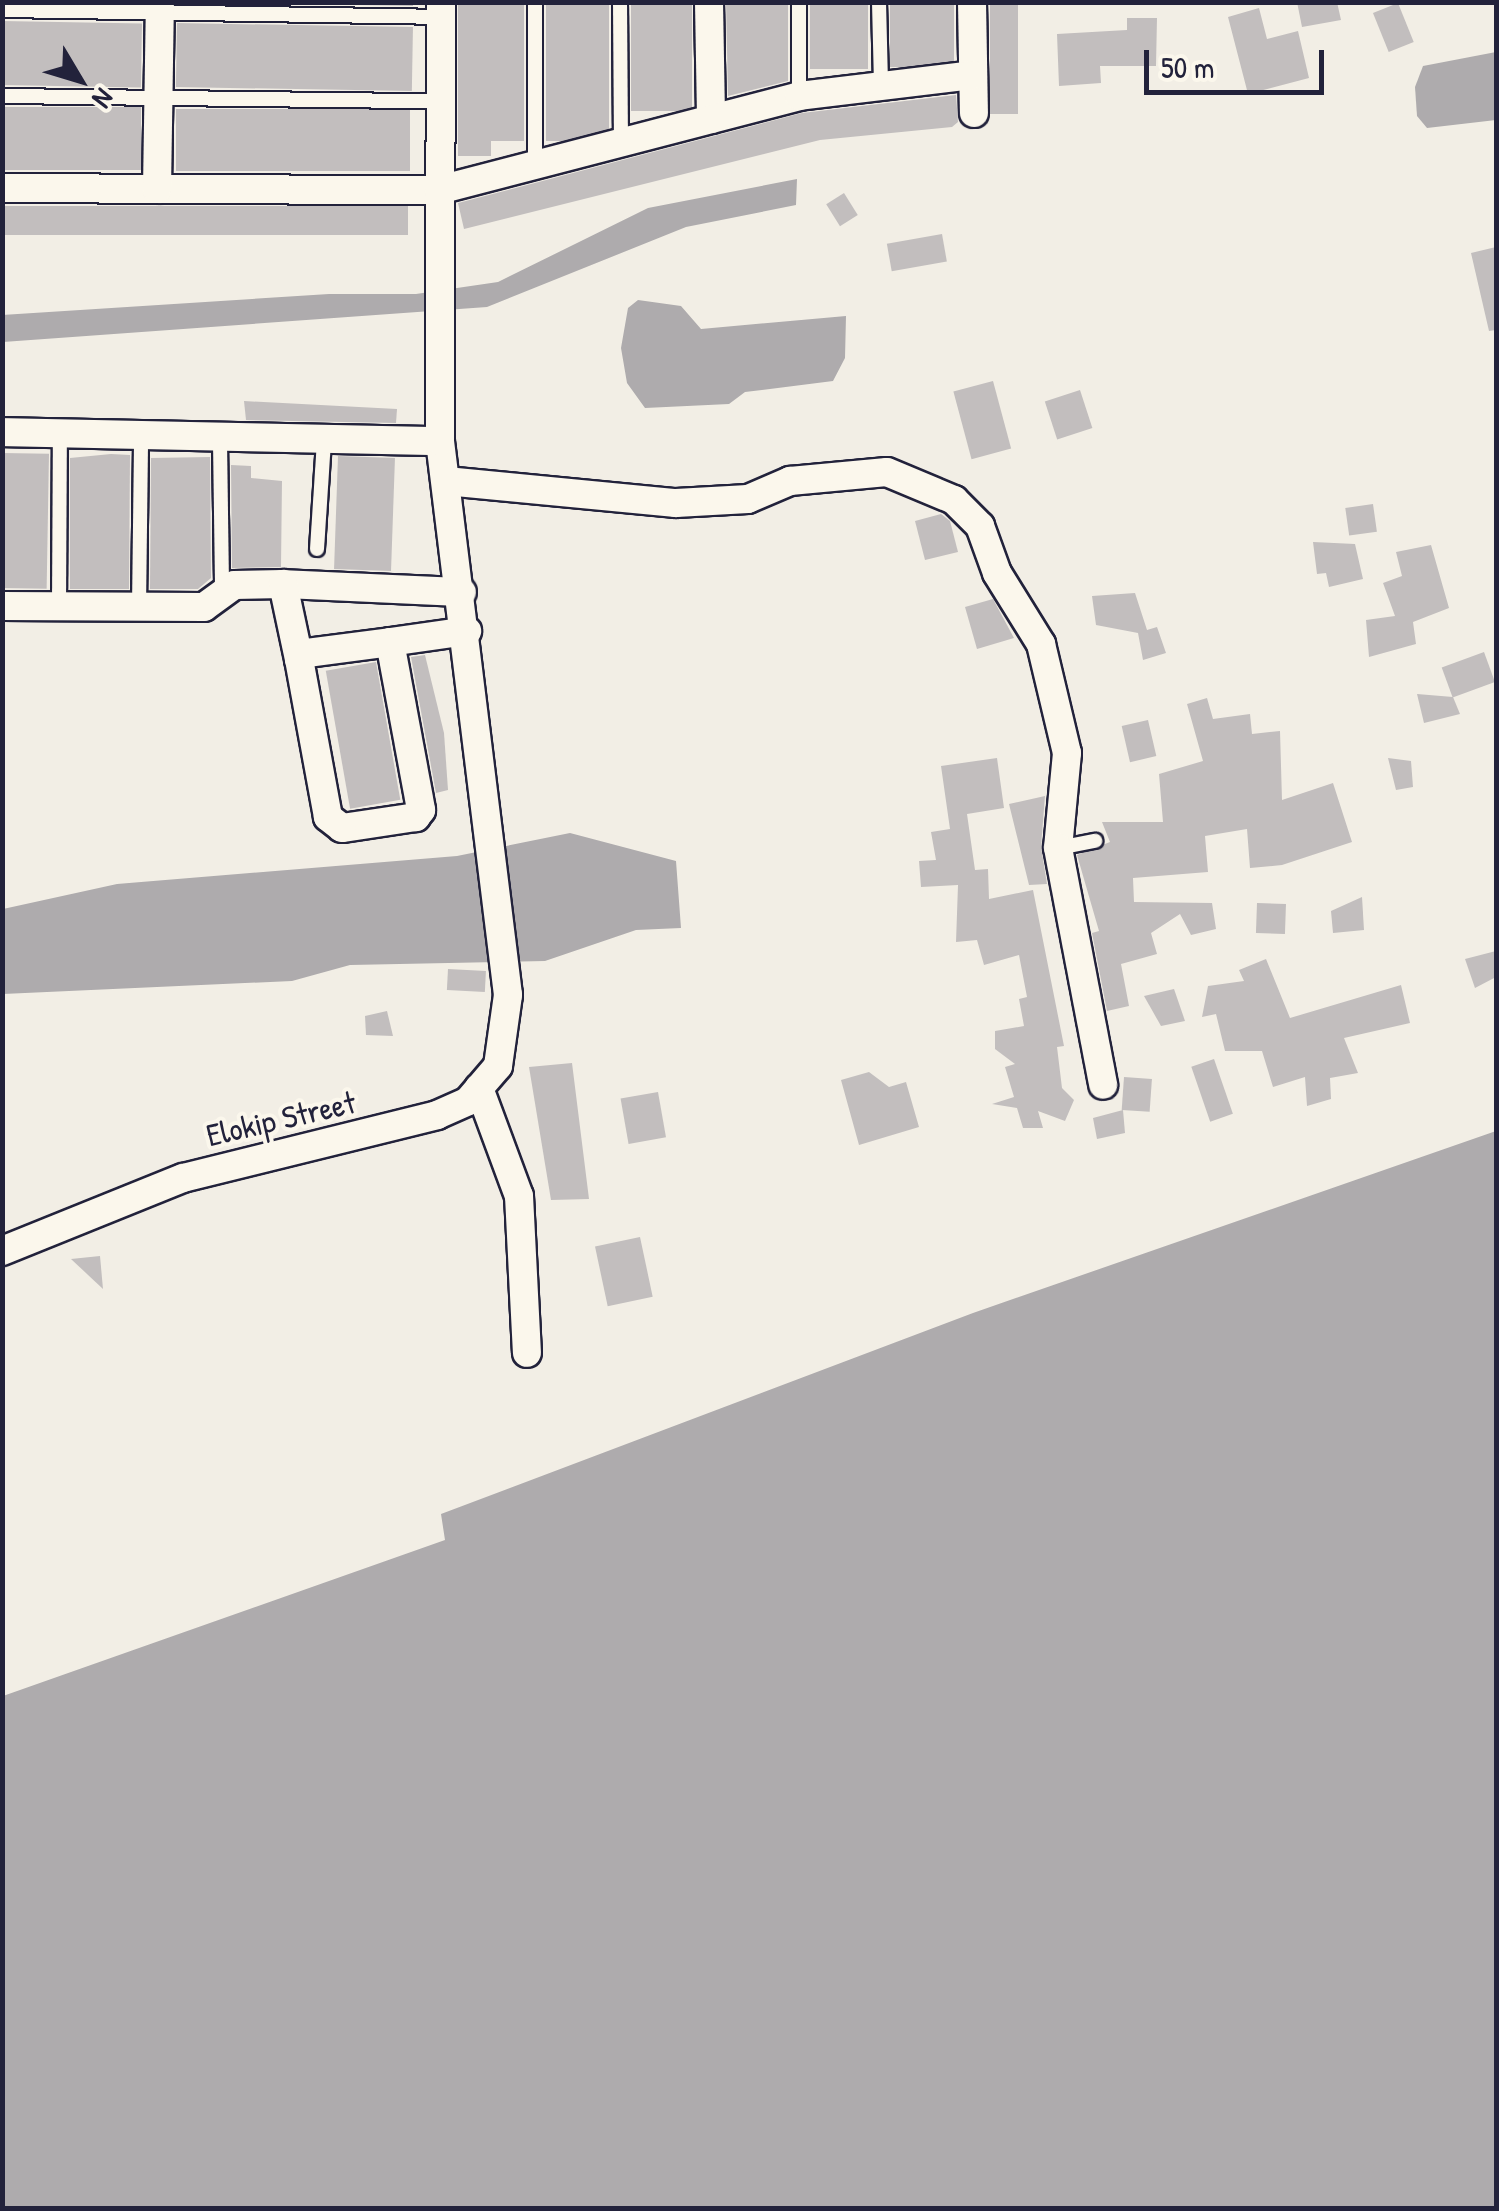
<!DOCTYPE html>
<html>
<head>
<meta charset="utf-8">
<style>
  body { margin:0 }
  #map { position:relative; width:1499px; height:2211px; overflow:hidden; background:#f2eee5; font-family:"Patrick Hand",sans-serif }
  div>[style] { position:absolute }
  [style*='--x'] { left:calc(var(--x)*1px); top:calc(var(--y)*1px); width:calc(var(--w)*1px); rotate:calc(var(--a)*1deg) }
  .water>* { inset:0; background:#aeabad }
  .building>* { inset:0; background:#c2bebe; transform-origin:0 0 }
  .roads { filter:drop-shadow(2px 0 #22223b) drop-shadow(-2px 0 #22223b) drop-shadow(0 2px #22223b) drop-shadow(0 -2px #22223b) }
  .lane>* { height:14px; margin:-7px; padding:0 7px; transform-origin:7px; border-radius:7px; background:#fbf7ec }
  .street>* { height:28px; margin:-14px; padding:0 14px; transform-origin:14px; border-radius:14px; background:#fbf7ec }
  span { translate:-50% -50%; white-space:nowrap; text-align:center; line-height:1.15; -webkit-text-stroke:8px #fbf7ec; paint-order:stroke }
  .street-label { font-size:32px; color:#22223b }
  .frame { position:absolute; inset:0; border:5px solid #22223b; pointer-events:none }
  .north { position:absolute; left:30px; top:30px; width:100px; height:100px; -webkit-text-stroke:8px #fbf7ec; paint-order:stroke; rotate:128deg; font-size:28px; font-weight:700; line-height:40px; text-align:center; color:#22223b }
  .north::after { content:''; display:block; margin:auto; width:35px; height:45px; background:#22223b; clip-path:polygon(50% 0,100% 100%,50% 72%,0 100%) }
  .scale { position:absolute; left:1144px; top:50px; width:180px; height:45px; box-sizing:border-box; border:5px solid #22223b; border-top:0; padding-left:12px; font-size:30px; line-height:35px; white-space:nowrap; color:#22223b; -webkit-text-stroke:8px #fbf7ec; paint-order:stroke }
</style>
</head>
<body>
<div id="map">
  <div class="water">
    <div style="clip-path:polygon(1496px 52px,1496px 120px,1427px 128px,1417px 116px,1415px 87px,1423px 66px)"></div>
    <div style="clip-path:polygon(797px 179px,796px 205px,686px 227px,487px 307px,3px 342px,2px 315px,329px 294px,416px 294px,498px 282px,648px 208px)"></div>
    <div style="clip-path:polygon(638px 300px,681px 306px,701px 329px,846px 316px,845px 358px,833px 381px,745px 392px,729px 404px,645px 408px,627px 383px,621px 348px,628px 308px)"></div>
    <div style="clip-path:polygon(570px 833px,676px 861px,681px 928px,636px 930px,545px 961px,350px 965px,292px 981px,3px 994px,3px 909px,117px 884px,457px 856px)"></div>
    <div style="clip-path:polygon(1496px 1131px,1496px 2208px,3px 2208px,3px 1696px,445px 1540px,441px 1514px,973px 1313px)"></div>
  </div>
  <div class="building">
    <div style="clip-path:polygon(198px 2px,413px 2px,413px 6px)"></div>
    <div style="clip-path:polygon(458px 2px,524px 2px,524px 141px,491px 141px,491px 156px,458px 156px)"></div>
    <div style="left:546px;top:2px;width:63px;height:139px"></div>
    <div style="left:631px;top:2px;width:61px;height:109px"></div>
    <div style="clip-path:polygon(726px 2px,788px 2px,788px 81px,728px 96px)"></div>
    <div style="left:810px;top:2px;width:58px;height:67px"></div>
    <div style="left:890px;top:2px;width:64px;height:65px"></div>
    <div style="left:990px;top:2px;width:28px;height:112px"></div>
    <div style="clip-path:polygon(1297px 2px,1337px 2px,1341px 20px,1302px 27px)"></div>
    <div style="left:1398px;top:3px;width:42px;height:27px;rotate:68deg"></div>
    <div style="clip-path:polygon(1259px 8px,1267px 39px,1298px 31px,1309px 78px,1248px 94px,1228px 17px)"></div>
    <div style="clip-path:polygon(1127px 18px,1157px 18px,1156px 66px,1100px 66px,1101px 83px,1059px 86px,1057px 34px,1127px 30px)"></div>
    <div style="left:2px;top:21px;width:140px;height:64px;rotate:1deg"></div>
    <div style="left:177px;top:23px;width:236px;height:64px;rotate:1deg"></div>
    <div style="clip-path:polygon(956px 95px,958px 122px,952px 127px,820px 140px,464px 229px,458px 203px,802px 113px)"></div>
    <div style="left:2px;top:107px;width:139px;height:63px"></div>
    <div style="left:176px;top:109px;width:234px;height:62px"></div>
    <div style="left:844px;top:193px;width:26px;height:21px;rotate:58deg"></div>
    <div style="left:2px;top:206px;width:406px;height:29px"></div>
    <div style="left:942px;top:234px;width:28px;height:56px;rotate:80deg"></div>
    <div style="clip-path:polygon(1496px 247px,1496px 330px,1489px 331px,1471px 253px)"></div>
    <div style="left:993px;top:381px;width:70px;height:41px;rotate:75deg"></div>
    <div style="left:1080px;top:390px;width:40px;height:37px;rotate:72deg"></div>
    <div style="clip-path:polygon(244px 401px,397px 409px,396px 423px,246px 420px)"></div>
    <div style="left:2px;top:453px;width:47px;height:135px;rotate:1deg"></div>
    <div style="clip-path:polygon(111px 454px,130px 455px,129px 589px,70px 589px,70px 458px)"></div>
    <div style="left:338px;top:456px;width:57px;height:113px;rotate:2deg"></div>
    <div style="clip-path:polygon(210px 457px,211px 578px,198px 589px,150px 589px,151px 458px)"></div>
    <div style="clip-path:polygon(231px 465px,251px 466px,251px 478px,282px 481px,281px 567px,232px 568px)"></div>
    <div style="left:1373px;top:504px;width:28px;height:28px;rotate:82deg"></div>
    <div style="clip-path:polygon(941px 514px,950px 521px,958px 552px,925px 560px,915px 521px)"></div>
    <div style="clip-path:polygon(1313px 542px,1355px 544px,1363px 579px,1329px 587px,1326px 573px,1317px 574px)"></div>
    <div style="clip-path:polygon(1431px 545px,1449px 608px,1413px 622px,1416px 644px,1369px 657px,1366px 620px,1395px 616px,1383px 583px,1402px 576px,1396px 552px)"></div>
    <div style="clip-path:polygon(1135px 593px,1147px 630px,1157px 627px,1166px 653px,1143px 660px,1138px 633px,1096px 625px,1092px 596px)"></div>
    <div style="clip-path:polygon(993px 599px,1014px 638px,977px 649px,965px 607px)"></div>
    <div style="left:1484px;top:652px;width:32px;height:45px;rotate:70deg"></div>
    <div style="clip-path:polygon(425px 655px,444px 733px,448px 790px,436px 793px,411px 657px)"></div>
    <div style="left:376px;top:662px;width:140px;height:51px;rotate:80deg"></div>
    <div style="clip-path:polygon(1417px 694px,1453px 697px,1460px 714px,1424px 723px)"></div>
    <div style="clip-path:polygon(1207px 698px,1213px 719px,1250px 714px,1252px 734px,1280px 731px,1282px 800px,1333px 783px,1352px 842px,1282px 865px,1250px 868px,1247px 829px,1205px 836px,1208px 872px,1133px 878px,1134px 902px,1212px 903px,1216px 929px,1191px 935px,1180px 914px,1151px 933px,1157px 954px,1121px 964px,1129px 1006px,1107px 1011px,1092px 933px,1099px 931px,1077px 855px,1110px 842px,1102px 822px,1163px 822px,1159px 774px,1203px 761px,1187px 704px)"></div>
    <div style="left:1148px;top:720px;width:37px;height:27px;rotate:77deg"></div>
    <div style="clip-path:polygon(997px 758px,1004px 808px,967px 814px,975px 870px,988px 869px,989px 899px,1033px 890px,1064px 1046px,1057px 1047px,1062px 1088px,1074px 1100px,1065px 1121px,1038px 1111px,1043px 1128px,1023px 1128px,1017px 1108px,992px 1104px,1014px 1097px,1005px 1067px,1015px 1064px,995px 1049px,995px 1031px,1024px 1026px,1019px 999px,1027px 997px,1019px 955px,984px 965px,977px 940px,956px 942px,958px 885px,921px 887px,919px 861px,936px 860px,931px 832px,950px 829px,941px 766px)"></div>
    <div style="clip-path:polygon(1388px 758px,1411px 761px,1413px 787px,1396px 790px)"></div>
    <div style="clip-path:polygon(1045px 796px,1041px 847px,1047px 884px,1029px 885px,1009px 804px)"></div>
    <div style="clip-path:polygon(1362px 897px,1364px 930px,1333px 933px,1331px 911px)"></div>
    <div style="left:1257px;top:903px;width:29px;height:30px;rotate:2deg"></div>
    <div style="clip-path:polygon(1496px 951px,1496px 977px,1475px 988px,1465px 959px)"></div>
    <div style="clip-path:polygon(1266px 959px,1290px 1018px,1401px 985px,1410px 1023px,1344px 1038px,1358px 1073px,1330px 1078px,1331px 1099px,1307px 1106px,1305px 1077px,1273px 1087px,1262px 1051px,1225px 1051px,1216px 1014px,1202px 1017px,1208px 986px,1244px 981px,1239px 970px)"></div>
    <div style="left:448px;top:969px;width:38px;height:21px;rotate:3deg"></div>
    <div style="clip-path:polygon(1174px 989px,1185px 1021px,1161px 1026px,1144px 996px)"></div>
    <div style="clip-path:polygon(387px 1011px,393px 1036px,366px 1035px,365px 1016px)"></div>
    <div style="left:1214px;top:1059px;width:58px;height:24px;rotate:71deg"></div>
    <div style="clip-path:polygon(572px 1063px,589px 1199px,551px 1200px,529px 1067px)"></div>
    <div style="clip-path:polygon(869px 1072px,889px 1087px,906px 1082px,919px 1127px,859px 1145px,841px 1080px)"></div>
    <div style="left:1124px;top:1077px;width:28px;height:33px;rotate:4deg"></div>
    <div style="left:658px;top:1092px;width:46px;height:38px;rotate:80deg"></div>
    <div style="clip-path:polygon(1123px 1110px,1125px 1133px,1097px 1139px,1093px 1118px)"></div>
    <div style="left:640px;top:1237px;width:61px;height:46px;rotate:78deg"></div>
    <div style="clip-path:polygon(100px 1256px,103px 1289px,71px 1259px)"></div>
  </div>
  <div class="roads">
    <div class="lane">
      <div style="--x:620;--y:2;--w:141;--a:89.6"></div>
      <div style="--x:799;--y:2;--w:94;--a:90"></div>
      <div style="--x:879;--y:2;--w:84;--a:88.6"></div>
      <div style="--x:2;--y:10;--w:439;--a:0.9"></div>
      <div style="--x:2;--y:96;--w:438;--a:0.7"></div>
      <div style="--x:535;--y:165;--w:163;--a:-90"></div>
      <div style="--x:220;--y:441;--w:152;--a:89.2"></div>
      <div style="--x:317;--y:549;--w:108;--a:-86.3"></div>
      <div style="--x:59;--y:607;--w:173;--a:-89.7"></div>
      <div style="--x:139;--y:608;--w:170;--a:-89.3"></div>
      <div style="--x:1058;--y:848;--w:38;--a:-11"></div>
    </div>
    <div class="street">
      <div style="--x:709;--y:2;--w:117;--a:89"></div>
      <div style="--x:972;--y:2;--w:111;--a:89"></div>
      <div style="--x:2;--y:188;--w:437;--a:0.3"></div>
      <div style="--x:439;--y:190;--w:372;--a:-14.6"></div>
      <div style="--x:799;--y:96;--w:175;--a:-6.9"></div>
      <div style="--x:157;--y:189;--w:187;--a:-89.1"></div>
      <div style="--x:2;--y:432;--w:438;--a:1.2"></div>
      <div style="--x:446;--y:481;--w:231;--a:5.5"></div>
      <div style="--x:676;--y:503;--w:72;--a:-3.2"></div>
      <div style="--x:748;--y:499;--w:46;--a:-23.2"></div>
      <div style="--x:790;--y:481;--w:97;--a:-5.3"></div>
      <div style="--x:887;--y:472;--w:73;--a:22.7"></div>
      <div style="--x:954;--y:500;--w:37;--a:45"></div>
      <div style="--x:980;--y:526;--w:50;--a:70.1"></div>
      <div style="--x:997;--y:573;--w:84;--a:58.2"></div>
      <div style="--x:1041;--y:644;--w:112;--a:76.6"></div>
      <div style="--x:1067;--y:753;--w:95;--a:95.4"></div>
      <div style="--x:1058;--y:848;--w:241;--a:79.2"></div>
      <div style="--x:283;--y:584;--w:179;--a:2.6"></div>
      <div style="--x:2;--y:606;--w:202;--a:0.3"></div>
      <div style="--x:204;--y:607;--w:37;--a:-36"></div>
      <div style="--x:234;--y:585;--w:49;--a:-1.2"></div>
      <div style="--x:283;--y:584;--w:77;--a:78"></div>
      <div style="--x:390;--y:642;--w:171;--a:79.5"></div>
      <div style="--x:421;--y:810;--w:9;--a:126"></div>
      <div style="--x:416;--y:817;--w:75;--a:171.5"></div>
      <div style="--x:342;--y:828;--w:18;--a:-142"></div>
      <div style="--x:328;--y:817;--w:161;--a:-100.4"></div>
      <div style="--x:299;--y:659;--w:10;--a:-37"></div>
      <div style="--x:307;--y:653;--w:84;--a:-7.5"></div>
      <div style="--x:390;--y:642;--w:78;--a:-8.1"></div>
      <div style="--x:479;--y:1088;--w:115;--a:69.7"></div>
      <div style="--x:519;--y:1196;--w:157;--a:87.1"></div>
      <div style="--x:2;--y:1251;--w:195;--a:-22"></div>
      <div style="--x:183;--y:1178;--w:262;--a:-13.9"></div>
      <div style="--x:437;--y:1115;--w:34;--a:-24"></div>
      <div style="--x:468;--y:1101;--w:46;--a:-49.4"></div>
      <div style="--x:498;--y:1066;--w:72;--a:-82"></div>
      <div style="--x:508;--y:995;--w:558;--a:-97"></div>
      <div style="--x:440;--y:441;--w:439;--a:-89.9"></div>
    </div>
  </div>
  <div class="street-label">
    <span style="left:281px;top:1119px;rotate:-13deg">Elokip Street</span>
  </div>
  <div class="frame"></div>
  <div class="north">N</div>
  <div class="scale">50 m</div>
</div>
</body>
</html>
